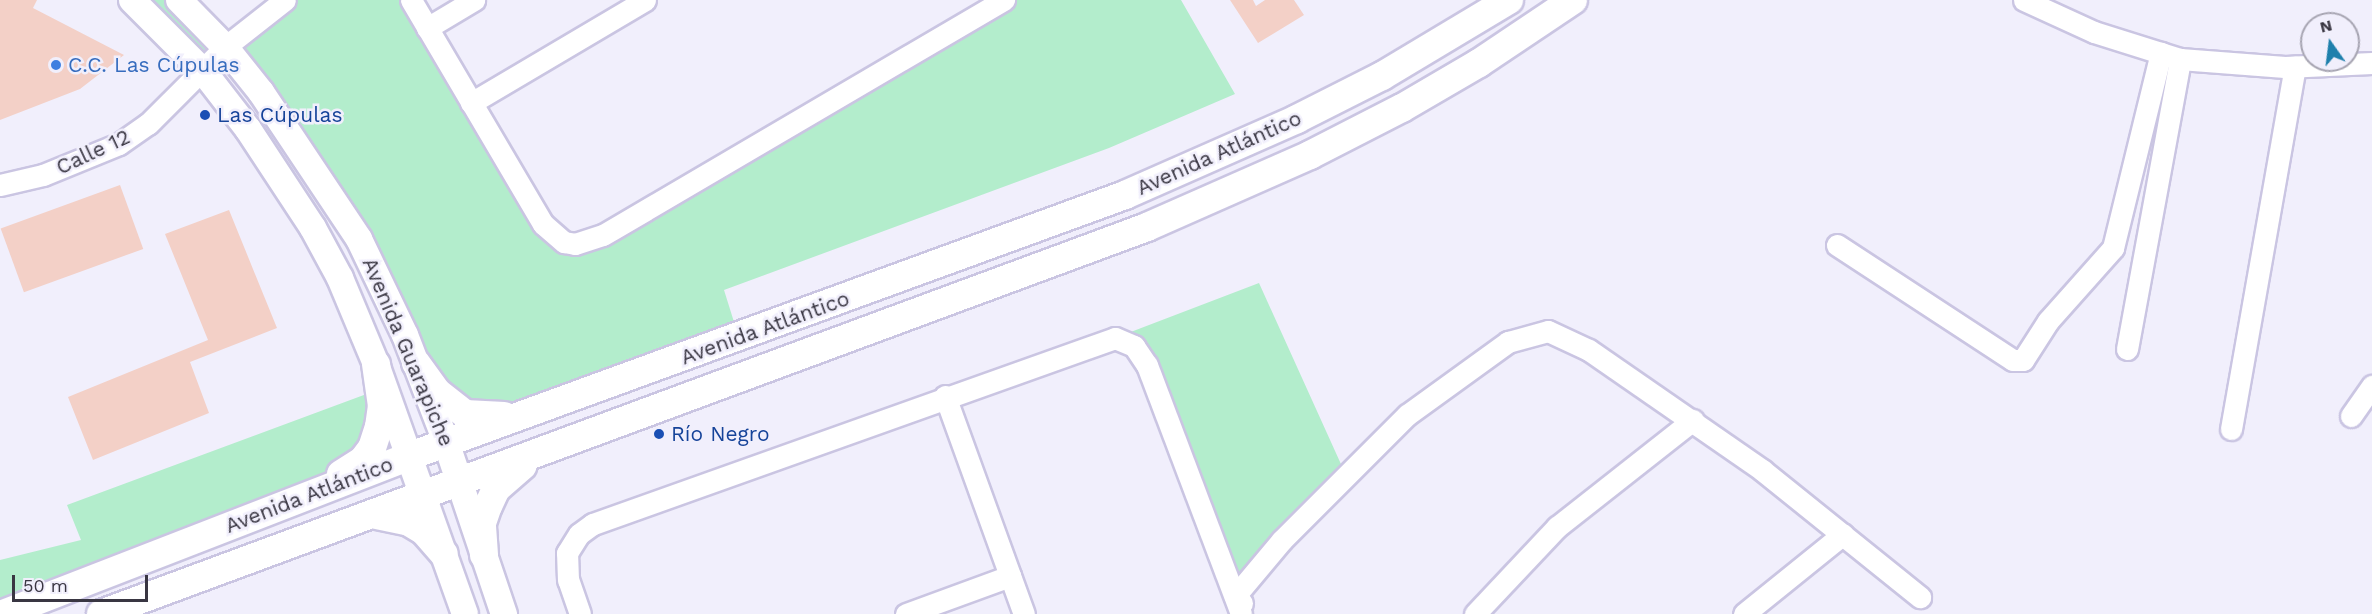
<!DOCTYPE html>
<html>
<head>
<meta charset="utf-8">
<style>
  body { margin:0 }
  #map { position:relative; width:2372px; height:614px; overflow:hidden; background:#f1effc; font-family:"Work Sans",sans-serif }
  div>[style] { position:absolute }
  [style*='--x'] { left:calc(var(--x)*1px); top:calc(var(--y)*1px); width:calc(var(--w)*1px); rotate:calc(var(--a)*1deg) }
  .green>* { inset:0; background:#b3edcc }
  .building>* { inset:0; background:#f3d0c7; transform-origin:0 0 }
  .roads { filter:drop-shadow(2px 0 #cac5e2) drop-shadow(-2px 0 #cac5e2) drop-shadow(0 2px #cac5e2) drop-shadow(0 -2px #cac5e2) }
  .minor>* { height:21px; margin:-10.5px; padding:0 10.5px; transform-origin:10.5px; border-radius:10.5px; background:#fff }
  .tertiary>* { height:26px; margin:-13px; padding:0 13px; transform-origin:13px; border-radius:13px; background:#fff }
  .secondary>* { height:28px; margin:-14px; padding:0 14px; transform-origin:14px; border-radius:14px; background:#fff }
  .dots>* { width:16px; height:16px; translate:-50% -50%; box-sizing:border-box; border:3px solid #f1effc; border-radius:50% }
  span { translate:-50% -50%; white-space:nowrap; text-align:center; line-height:1.15; -webkit-text-stroke:5px #f1effc; paint-order:stroke }
  .shop-label { font-size:21px; color:#366cbe }
  .left { translate:0 -50%; text-align:left }
  .transit-label { font-size:21px; color:#164399 }
  .street-label { font-size:21px; color:#393642 }
  .north { position:absolute; left:2300px; top:12px; width:60px; height:60px; box-sizing:border-box; background:#f1effc; border:2px solid #a7a5b2; border-radius:50%; rotate:346deg; font-size:16px; font-weight:700; line-height:24px; text-align:center; color:#393642 }
  .north::after { content:''; display:block; margin:auto; width:21px; height:27px; background:#1f80ac; clip-path:polygon(50% 0,100% 100%,50% 72%,0 100%) }
  .scale { position:absolute; left:12px; top:575px; width:136px; height:27px; box-sizing:border-box; border:3px solid #393642; border-top:0; padding-left:8px; font-size:18px; line-height:21px; white-space:nowrap; color:#393642; -webkit-text-stroke:4px #f1effc; paint-order:stroke }
</style>
</head>
<body>
<div id="map">
  <div class="green">
    <div style="clip-path:polygon(132px 0,179px 0,225px 47px,285px 0,411px 0,531px 205px,575px 244px,1004px 0,1181px 0,1235px 94px,1109px 148px,724px 290px,739px 338px,533px 412px,465px 414px,405px 335px,226px 48px,203px 71px)"></div>
    <div style="clip-path:polygon(1259px 283px,1345px 473px,1235px 596px,1254px 614px,1241px 614px,1152px 379px,1115px 338px)"></div>
    <div style="clip-path:polygon(380px 389px,363px 460px,0 614px,0 560px,81px 540px,67px 505px)"></div>
  </div>
  <div class="building">
    <div style="clip-path:polygon(0 0,37px 0,33px 8px,124px 55px,80px 89px,0 120px)"></div>
    <div style="clip-path:polygon(1230px 0,1253px 0,1256px 6px,1265px 0,1294px 0,1304px 15px,1258px 43px)"></div>
    <div style="left:120px;top:185px;width:68px;height:127px;rotate:70deg"></div>
    <div style="clip-path:polygon(229px 210px,277px 328px,190px 362px,209px 413px,93px 460px,68px 397px,208px 340px,165px 234px)"></div>
  </div>
  <div class="roads">
    <div class="minor">
      <div style="--x:411;--y:0;--w:260;--a:59.5"></div>
      <div style="--x:543;--y:224;--w:28;--a:41"></div>
      <div style="--x:564;--y:242;--w:11;--a:10"></div>
      <div style="--x:575;--y:244;--w:29;--a:-18"></div>
      <div style="--x:603;--y:235;--w:465;--a:-30.4"></div>
      <div style="--x:2024;--y:0;--w:77;--a:24.6"></div>
      <div style="--x:2094;--y:32;--w:90;--a:17.4"></div>
      <div style="--x:2180;--y:59;--w:105;--a:4.4"></div>
      <div style="--x:2285;--y:67;--w:87;--a:-2.6"></div>
      <div style="--x:427;--y:28;--w:55;--a:-30.8"></div>
      <div style="--x:471;--y:103;--w:202;--a:-30.6"></div>
      <div style="--x:0;--y:185;--w:44;--a:-13.1"></div>
      <div style="--x:43;--y:175;--w:82;--a:-22.2"></div>
      <div style="--x:119;--y:144;--w:35;--a:-35"></div>
      <div style="--x:148;--y:124;--w:109;--a:-45"></div>
      <div style="--x:225;--y:47;--w:76;--a:-38.1"></div>
      <div style="--x:1837;--y:245;--w:210;--a:33.2"></div>
      <div style="--x:2013;--y:360;--w:10;--a:0"></div>
      <div style="--x:2023;--y:360;--w:46;--a:-57.3"></div>
      <div style="--x:2048;--y:321;--w:98;--a:-48.3"></div>
      <div style="--x:2113;--y:248;--w:201;--a:-76.2"></div>
      <div style="--x:2127;--y:349;--w:295;--a:-79.6"></div>
      <div style="--x:945;--y:396;--w:232;--a:70.1"></div>
      <div style="--x:2351;--y:416;--w:37;--a:-55"></div>
      <div style="--x:2231;--y:429;--w:368;--a:-80"></div>
      <div style="--x:1242;--y:603;--w:10;--a:-135"></div>
      <div style="--x:1235;--y:596;--w:73;--a:-50"></div>
      <div style="--x:1282;--y:540;--w:177;--a:-45"></div>
      <div style="--x:1407;--y:415;--w:125;--a:-35.9"></div>
      <div style="--x:1508;--y:342;--w:41;--a:-15.4"></div>
      <div style="--x:1548;--y:331;--w:45;--a:24.9"></div>
      <div style="--x:1589;--y:350;--w:211;--a:34.7"></div>
      <div style="--x:1762;--y:470;--w:203;--a:38.8"></div>
      <div style="--x:580;--y:614;--w:36;--a:-109"></div>
      <div style="--x:568;--y:580;--w:27;--a:-92"></div>
      <div style="--x:567;--y:553;--w:22;--a:-58"></div>
      <div style="--x:579;--y:534;--w:17;--a:-36"></div>
      <div style="--x:593;--y:524;--w:554;--a:-19.61"></div>
      <div style="--x:1115;--y:338;--w:21;--a:23"></div>
      <div style="--x:1134;--y:346;--w:23;--a:56"></div>
      <div style="--x:1147;--y:365;--w:266;--a:69.3"></div>
      <div style="--x:906;--y:614;--w:111;--a:-20.1"></div>
      <div style="--x:1475;--y:614;--w:120;--a:-46.7"></div>
      <div style="--x:1557;--y:527;--w:173;--a:-38.2"></div>
      <div style="--x:1744;--y:614;--w:127;--a:-38.9"></div>
    </div>
    <div class="tertiary">
      <div style="--x:132;--y:0;--w:100;--a:45"></div>
      <div style="--x:203;--y:71;--w:73;--a:52.2"></div>
      <div style="--x:248;--y:129;--w:118;--a:56.7"></div>
      <div style="--x:313;--y:228;--w:57;--a:61.6"></div>
      <div style="--x:340;--y:278;--w:93;--a:67.3"></div>
      <div style="--x:376;--y:364;--w:265;--a:70.4"></div>
      <div style="--x:179;--y:0;--w:66;--a:45.6"></div>
      <div style="--x:225;--y:47;--w:58;--a:51.3"></div>
      <div style="--x:261;--y:92;--w:177;--a:56.3"></div>
      <div style="--x:359;--y:239;--w:106;--a:64.4"></div>
      <div style="--x:405;--y:335;--w:115;--a:69"></div>
      <div style="--x:446;--y:442;--w:182;--a:71.4"></div>
    </div>
    <div class="secondary">
      <div style="--x:416;--y:363;--w:36;--a:54"></div>
      <div style="--x:437;--y:392;--w:36;--a:38"></div>
      <div style="--x:465;--y:414;--w:39;--a:3"></div>
      <div style="--x:341;--y:474;--w:26;--a:-32"></div>
      <div style="--x:363;--y:460;--w:15;--a:-53"></div>
      <div style="--x:372;--y:448;--w:22;--a:-72"></div>
      <div style="--x:379;--y:427;--w:21;--a:-82"></div>
      <div style="--x:382;--y:406;--w:42;--a:-98.1"></div>
      <div style="--x:372;--y:514;--w:38;--a:12"></div>
      <div style="--x:409;--y:522;--w:17;--a:31"></div>
      <div style="--x:424;--y:531;--w:30;--a:49"></div>
      <div style="--x:484;--y:555;--w:32;--a:-94"></div>
      <div style="--x:482;--y:523;--w:18;--a:-71"></div>
      <div style="--x:488;--y:506;--w:19;--a:-65"></div>
      <div style="--x:496;--y:489;--w:35;--a:-41"></div>
      <div style="--x:3;--y:614;--w:437;--a:-21.2"></div>
      <div style="--x:410;--y:456;--w:761;--a:-20.05"></div>
      <div style="--x:1125;--y:195;--w:188;--a:-23.8"></div>
      <div style="--x:1297;--y:119;--w:95;--a:-26.8"></div>
      <div style="--x:1382;--y:76;--w:148;--a:-30.9"></div>
      <div style="--x:101;--y:614;--w:1115;--a:-20.3"></div>
      <div style="--x:1147;--y:227;--w:178;--a:-23.8"></div>
      <div style="--x:1310;--y:155;--w:103;--a:-27.1"></div>
      <div style="--x:1402;--y:108;--w:89;--a:-30.3"></div>
      <div style="--x:1479;--y:63;--w:113;--a:-33.8"></div>
    </div>
  </div>
  <div class="dots">
    <div style="left:56px;top:65px;background:#3f7fe0"></div>
    <div style="left:205px;top:115px;background:#1a4fb4"></div>
    <div style="left:659px;top:434px;background:#1a4fb4"></div>
  </div>
  <div class="shop-label">
    <span class="left" style="left:68px;top:65px">C.C. Las Cúpulas</span>
  </div>
  <div class="transit-label">
    <span class="left" style="left:217px;top:115px">Las Cúpulas</span>
    <span class="left" style="left:671px;top:434px">Río Negro</span>
  </div>
  <div class="street-label">
    <span style="left:93px;top:152px;rotate:-25deg">Calle 12</span>
    <span style="left:1219px;top:153px;rotate:-24deg">Avenida Atlántico</span>
    <span style="left:765px;top:328px;rotate:-20deg">Avenida Atlántico</span>
    <span style="left:408px;top:352px;rotate:67deg">Avenida Guarapiche</span>
    <span style="left:309px;top:495px;rotate:-21deg">Avenida Atlántico</span>
  </div>
  <div class="north">N</div>
  <div class="scale">50 m</div>
</div>
</body>
</html>
